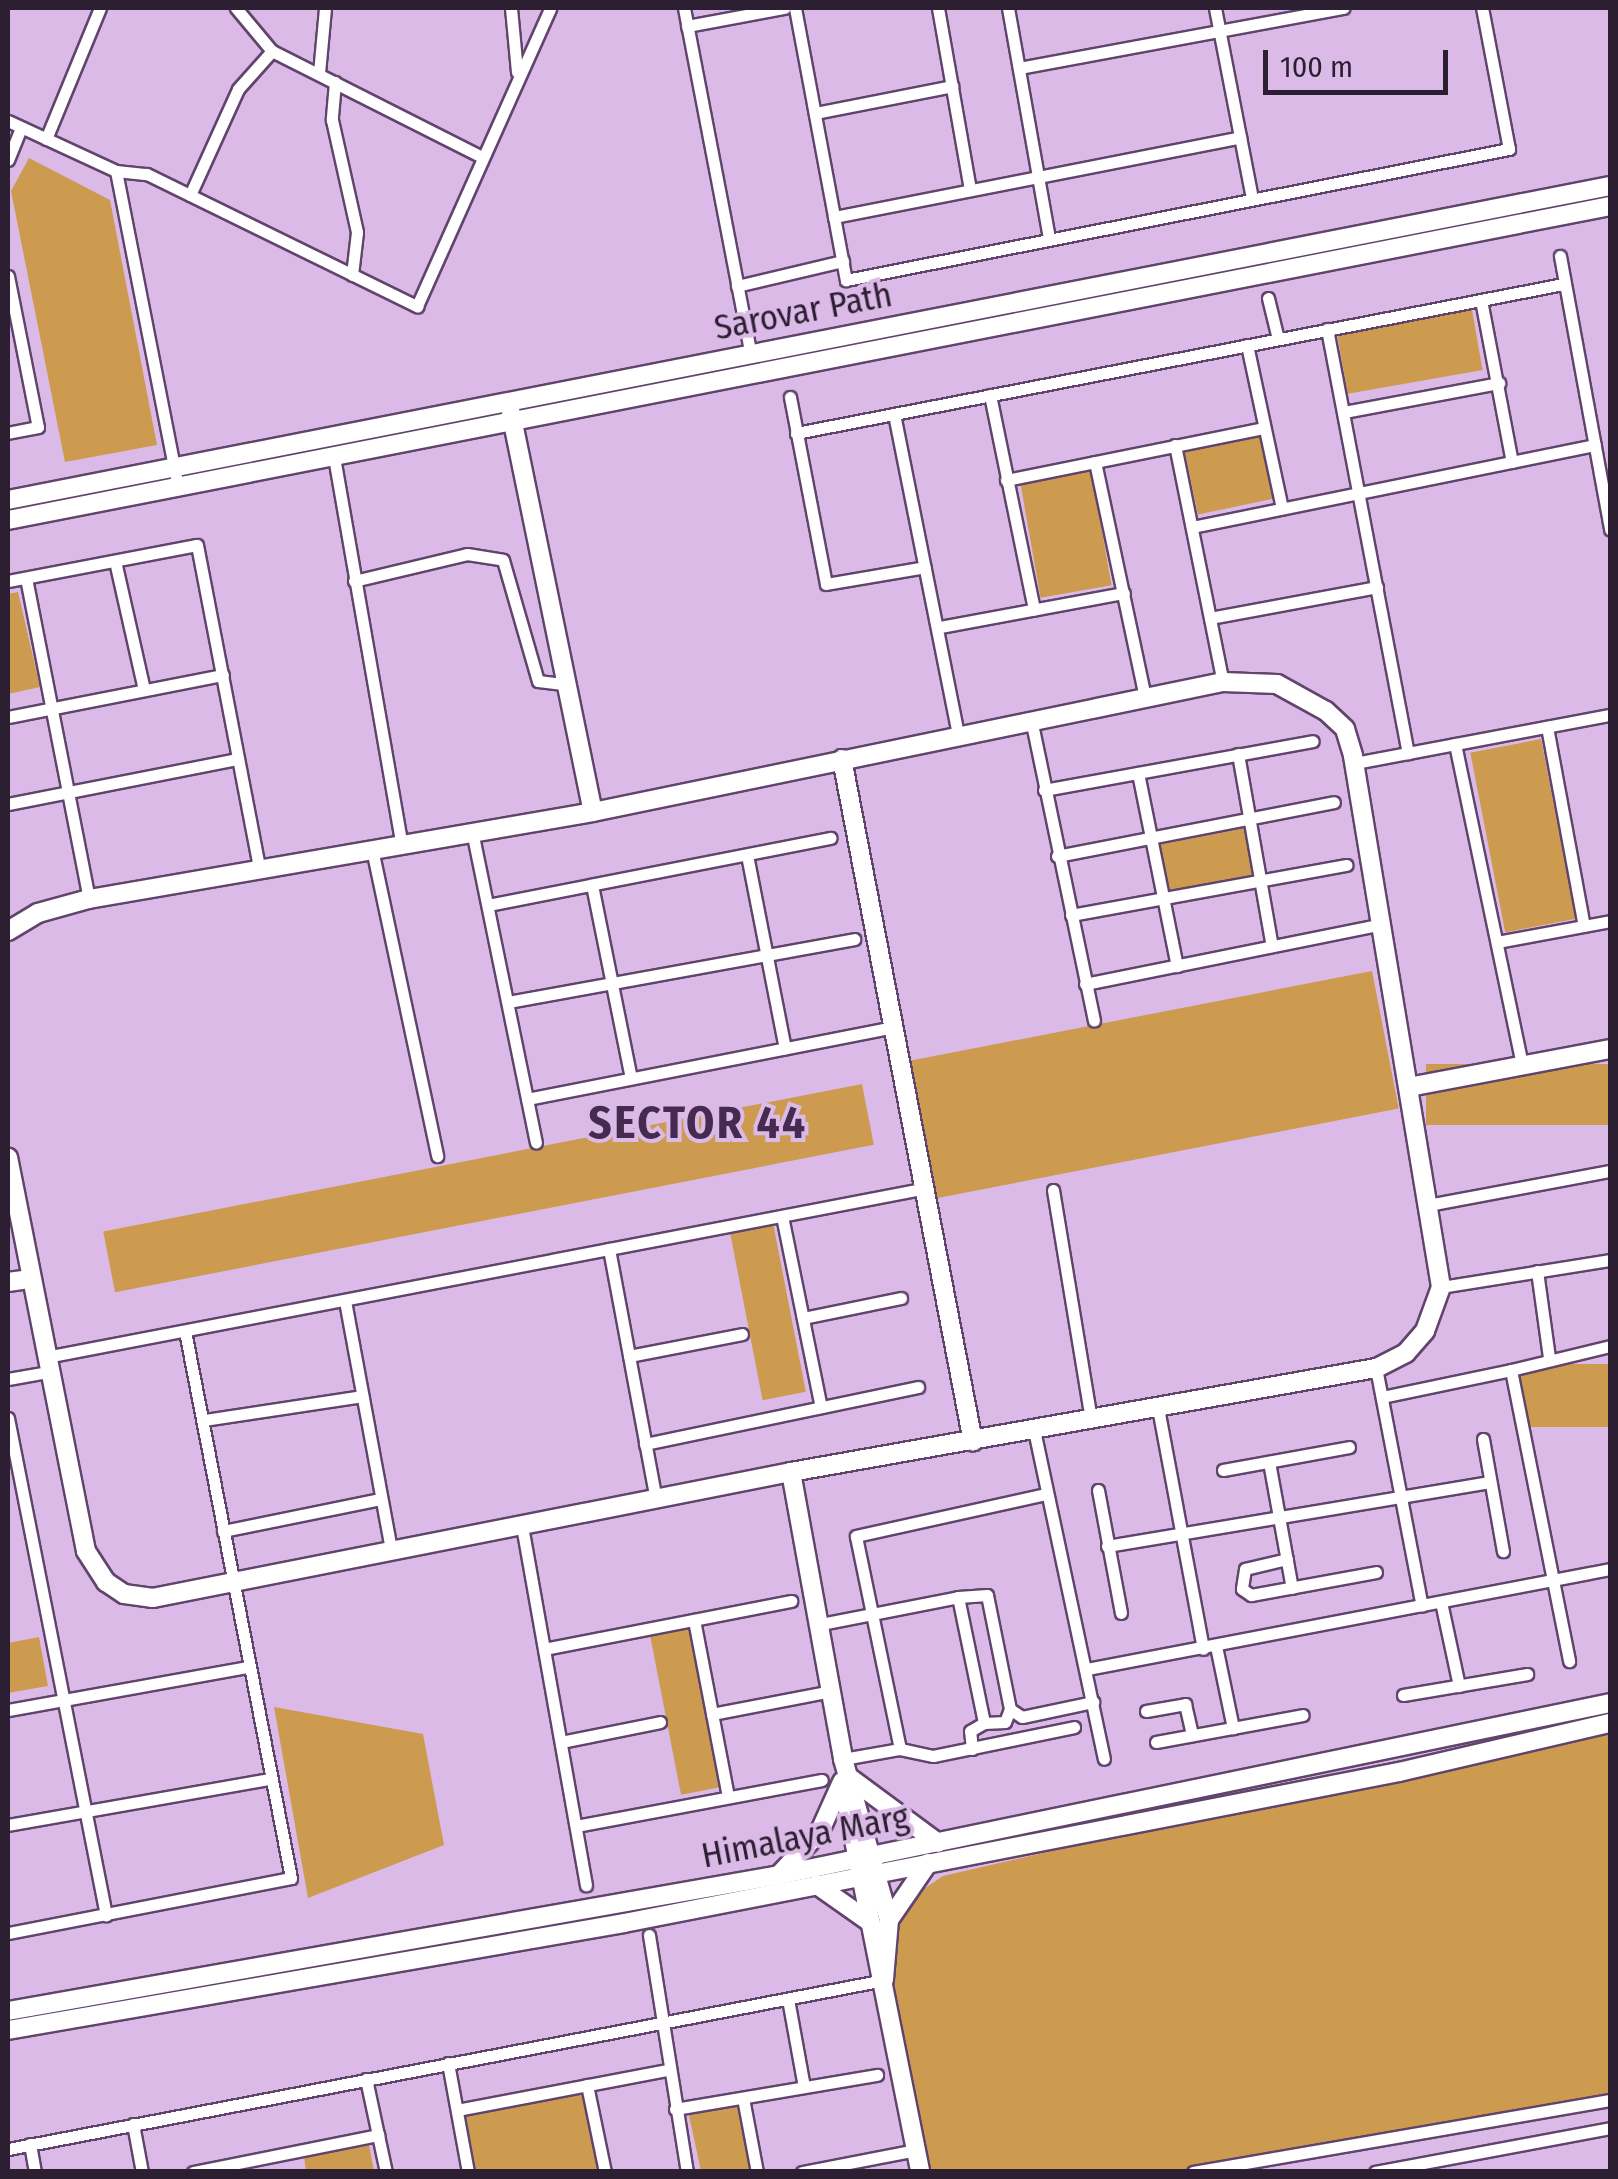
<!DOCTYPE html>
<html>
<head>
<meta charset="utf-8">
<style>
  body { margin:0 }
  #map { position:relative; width:1618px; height:2179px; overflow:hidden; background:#dbbae8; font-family:"Fira Sans Condensed",sans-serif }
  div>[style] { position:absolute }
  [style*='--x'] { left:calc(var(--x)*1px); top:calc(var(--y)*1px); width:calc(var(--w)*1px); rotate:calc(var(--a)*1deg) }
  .green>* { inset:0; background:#cc9b4f; transform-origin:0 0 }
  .roads { filter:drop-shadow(2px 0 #61446c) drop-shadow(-2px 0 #61446c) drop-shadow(0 2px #61446c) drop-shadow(0 -2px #61446c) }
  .street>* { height:11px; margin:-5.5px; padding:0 5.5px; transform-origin:5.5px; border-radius:5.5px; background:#fff }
  .secondary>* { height:18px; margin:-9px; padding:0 9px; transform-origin:9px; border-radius:9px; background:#fff }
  span { translate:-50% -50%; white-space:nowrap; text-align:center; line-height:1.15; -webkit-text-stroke:8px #dbbae8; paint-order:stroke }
  .street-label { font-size:35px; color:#2c1f31 }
  .district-label { font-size:45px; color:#462a50; font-weight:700; letter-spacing:2.5px }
  .frame { position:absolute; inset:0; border:10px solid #2c1f31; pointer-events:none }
  .scale { position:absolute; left:1263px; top:50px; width:185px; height:45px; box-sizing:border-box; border:5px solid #2c1f31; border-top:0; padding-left:12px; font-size:30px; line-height:35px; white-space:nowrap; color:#2c1f31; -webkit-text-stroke:8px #dbbae8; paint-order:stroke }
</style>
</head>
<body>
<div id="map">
  <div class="green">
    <div style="clip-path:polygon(29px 158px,110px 200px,157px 445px,65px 462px,11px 191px)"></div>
    <div style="left:1472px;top:310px;width:61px;height:137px;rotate:80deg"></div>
    <div style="left:1260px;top:436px;width:64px;height:77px;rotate:78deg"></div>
    <div style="left:1091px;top:469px;width:118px;height:72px;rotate:80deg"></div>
    <div style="clip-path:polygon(18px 592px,40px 687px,8px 694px,8px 594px)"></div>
    <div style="left:1541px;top:739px;width:183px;height:72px;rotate:79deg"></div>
    <div style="left:1245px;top:828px;width:48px;height:88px;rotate:79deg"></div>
    <div style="left:1372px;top:971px;width:140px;height:471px;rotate:79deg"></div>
    <div style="left:1610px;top:1064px;width:61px;height:184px;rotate:90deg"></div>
    <div style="left:862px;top:1084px;width:62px;height:773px;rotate:79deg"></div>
    <div style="left:773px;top:1223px;width:172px;height:44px;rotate:79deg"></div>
    <div style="left:1610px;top:1364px;width:63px;height:95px;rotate:90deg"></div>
    <div style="left:690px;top:1626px;width:164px;height:41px;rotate:79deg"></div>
    <div style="clip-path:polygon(39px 1637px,48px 1686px,8px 1693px,8px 1643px)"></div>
    <div style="clip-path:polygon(274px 1707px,423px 1734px,444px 1845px,308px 1898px)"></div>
    <div style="clip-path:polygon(1610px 1723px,1610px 2104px,1193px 2171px,920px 2171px,875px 1922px,943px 1876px)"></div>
    <div style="clip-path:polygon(585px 2091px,600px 2171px,476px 2171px,465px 2114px)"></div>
    <div style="clip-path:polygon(738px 2100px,753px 2171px,701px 2171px,688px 2111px)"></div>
    <div style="clip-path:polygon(369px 2145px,374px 2171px,306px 2171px,304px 2157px)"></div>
  </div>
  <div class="roads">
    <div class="street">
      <div style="--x:236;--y:8;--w:56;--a:50.1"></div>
      <div style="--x:272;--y:51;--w:235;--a:26.8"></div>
      <div style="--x:511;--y:8;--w:64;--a:84.6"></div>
      <div style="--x:684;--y:8;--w:355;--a:79.1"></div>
      <div style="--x:795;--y:8;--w:277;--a:79.4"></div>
      <div style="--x:846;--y:280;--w:676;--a:-11.18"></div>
      <div style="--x:1509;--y:149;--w:144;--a:-100.8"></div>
      <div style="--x:938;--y:8;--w:185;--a:80"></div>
      <div style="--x:1008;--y:8;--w:235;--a:79.9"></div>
      <div style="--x:1215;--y:8;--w:195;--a:79"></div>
      <div style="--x:687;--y:26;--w:99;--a:-10.5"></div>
      <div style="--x:1019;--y:68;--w:330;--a:-10.5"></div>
      <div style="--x:319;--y:73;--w:65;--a:-84.7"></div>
      <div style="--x:335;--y:82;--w:38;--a:95"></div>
      <div style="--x:332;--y:120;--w:115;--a:77.4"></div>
      <div style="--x:357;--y:232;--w:43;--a:96.6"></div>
      <div style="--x:815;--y:113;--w:140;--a:-11.1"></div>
      <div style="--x:8;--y:121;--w:119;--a:24.8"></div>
      <div style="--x:116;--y:171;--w:322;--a:78.9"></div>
      <div style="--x:46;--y:139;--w:142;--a:-67.6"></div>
      <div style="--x:8;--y:160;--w:35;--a:-68"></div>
      <div style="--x:116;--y:171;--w:31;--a:6"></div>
      <div style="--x:147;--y:174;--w:301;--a:26.1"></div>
      <div style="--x:417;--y:306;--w:326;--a:-65.9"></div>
      <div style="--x:190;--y:195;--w:116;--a:-65.6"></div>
      <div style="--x:238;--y:89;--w:51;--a:-48.2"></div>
      <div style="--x:834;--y:217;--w:414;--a:-11.1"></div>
      <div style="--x:1560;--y:256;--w:278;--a:79.6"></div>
      <div style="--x:8;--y:276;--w:154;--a:78.8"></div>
      <div style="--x:38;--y:427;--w:31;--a:169"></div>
      <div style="--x:737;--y:286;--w:109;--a:-13.3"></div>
      <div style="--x:1268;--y:298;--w:42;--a:76.3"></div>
      <div style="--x:1481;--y:300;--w:165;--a:79.2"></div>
      <div style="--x:1327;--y:329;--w:432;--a:79.2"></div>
      <div style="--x:1247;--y:345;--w:167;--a:77.9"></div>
      <div style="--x:990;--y:395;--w:219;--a:78.4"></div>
      <div style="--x:790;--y:397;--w:190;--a:79.1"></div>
      <div style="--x:826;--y:584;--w:100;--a:-9.7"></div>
      <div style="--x:1344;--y:412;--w:158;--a:-10.6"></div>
      <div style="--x:894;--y:414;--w:326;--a:78.7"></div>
      <div style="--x:796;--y:433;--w:781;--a:-10.99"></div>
      <div style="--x:1175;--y:445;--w:242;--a:78.6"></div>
      <div style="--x:334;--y:457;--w:391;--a:80.1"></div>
      <div style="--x:1095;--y:462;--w:240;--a:78"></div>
      <div style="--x:1006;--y:480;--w:263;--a:-11.4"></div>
      <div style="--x:1192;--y:527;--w:411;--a:-11.5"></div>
      <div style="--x:115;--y:561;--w:132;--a:77.3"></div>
      <div style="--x:26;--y:578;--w:327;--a:78.9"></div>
      <div style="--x:8;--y:581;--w:192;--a:-10.8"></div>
      <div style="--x:197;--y:545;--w:332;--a:79.1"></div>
      <div style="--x:354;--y:581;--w:116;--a:-13.4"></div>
      <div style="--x:467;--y:554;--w:36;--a:9"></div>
      <div style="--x:503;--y:560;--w:126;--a:73.9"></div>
      <div style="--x:538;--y:681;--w:25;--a:7"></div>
      <div style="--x:1210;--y:618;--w:170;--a:-10.5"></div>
      <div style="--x:940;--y:627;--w:187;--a:-10.5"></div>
      <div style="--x:8;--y:717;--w:219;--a:-11.1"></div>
      <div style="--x:1031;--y:719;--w:308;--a:78.2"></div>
      <div style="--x:1547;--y:727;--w:202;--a:79.5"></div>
      <div style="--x:1455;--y:744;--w:329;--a:78.2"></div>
      <div style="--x:1238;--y:754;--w:195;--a:80"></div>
      <div style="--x:1355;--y:763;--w:259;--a:-10.7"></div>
      <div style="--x:1138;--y:773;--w:197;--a:78.6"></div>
      <div style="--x:1044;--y:790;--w:273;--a:-10.3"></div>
      <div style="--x:8;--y:804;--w:234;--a:-11.1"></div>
      <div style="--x:472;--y:831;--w:318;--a:78.4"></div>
      <div style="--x:372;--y:849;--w:314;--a:78"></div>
      <div style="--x:747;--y:855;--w:197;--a:78.9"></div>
      <div style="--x:1057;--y:856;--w:282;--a:-11"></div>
      <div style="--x:592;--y:885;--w:197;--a:78.6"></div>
      <div style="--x:488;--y:905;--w:349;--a:-11.1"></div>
      <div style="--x:1071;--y:915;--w:280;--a:-10.3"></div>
      <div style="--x:1497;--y:942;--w:115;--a:-10.5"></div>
      <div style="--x:1085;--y:984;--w:303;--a:-11.4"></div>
      <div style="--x:508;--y:1002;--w:352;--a:-10.3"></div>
      <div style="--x:527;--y:1099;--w:370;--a:-11.1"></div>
      <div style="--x:1053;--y:1190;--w:232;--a:80.6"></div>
      <div style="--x:1428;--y:1205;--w:185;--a:-10.6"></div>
      <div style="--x:782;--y:1216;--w:195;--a:78.5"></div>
      <div style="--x:609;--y:1249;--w:256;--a:79.4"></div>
      <div style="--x:1537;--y:1271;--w:88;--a:82.1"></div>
      <div style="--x:1441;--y:1287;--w:171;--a:-9.1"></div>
      <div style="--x:345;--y:1301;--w:251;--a:79.5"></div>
      <div style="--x:803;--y:1318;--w:100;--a:-11.5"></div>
      <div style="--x:629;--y:1356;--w:115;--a:-11"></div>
      <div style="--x:46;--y:1357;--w:892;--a:-10.86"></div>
      <div style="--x:1376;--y:1368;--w:242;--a:79.1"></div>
      <div style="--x:1511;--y:1370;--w:102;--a:-13.6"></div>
      <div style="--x:8;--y:1379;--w:41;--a:-9.9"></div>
      <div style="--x:1382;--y:1397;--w:132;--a:-11.8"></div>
      <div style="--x:1511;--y:1370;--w:297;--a:78.7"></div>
      <div style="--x:1158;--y:1408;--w:245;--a:79.4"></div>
      <div style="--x:8;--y:1418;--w:507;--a:78.85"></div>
      <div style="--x:204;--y:1420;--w:160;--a:-8.6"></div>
      <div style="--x:1034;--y:1430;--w:336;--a:78"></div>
      <div style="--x:1483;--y:1439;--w:114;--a:79.9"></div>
      <div style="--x:645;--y:1444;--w:279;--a:-11.8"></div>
      <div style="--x:1269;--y:1462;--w:128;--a:79.7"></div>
      <div style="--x:1223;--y:1470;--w:128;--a:-10.3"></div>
      <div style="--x:1098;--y:1490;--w:125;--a:79.4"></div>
      <div style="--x:522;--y:1526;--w:365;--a:79.9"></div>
      <div style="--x:223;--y:1531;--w:160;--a:-11.5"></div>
      <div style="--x:1107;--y:1546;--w:388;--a:-9.5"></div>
      <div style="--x:1287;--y:1559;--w:43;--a:166.6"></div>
      <div style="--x:1245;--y:1569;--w:20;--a:99"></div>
      <div style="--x:1242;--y:1589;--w:11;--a:34"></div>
      <div style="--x:1251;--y:1595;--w:127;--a:-10.4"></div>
      <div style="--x:1441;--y:1602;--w:86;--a:77.9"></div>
      <div style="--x:694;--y:1620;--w:180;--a:79.1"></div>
      <div style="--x:821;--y:1624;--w:140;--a:-11.1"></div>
      <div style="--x:1216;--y:1646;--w:84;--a:78.3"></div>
      <div style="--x:544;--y:1649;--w:252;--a:-11"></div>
      <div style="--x:1087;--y:1669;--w:532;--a:-10.82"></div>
      <div style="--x:1403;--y:1695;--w:126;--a:-9.6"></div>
      <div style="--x:1010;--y:1709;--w:116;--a:-101.4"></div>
      <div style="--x:987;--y:1595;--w:29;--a:176"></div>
      <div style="--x:958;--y:1597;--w:129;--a:78.3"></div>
      <div style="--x:984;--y:1723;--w:21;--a:-3"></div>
      <div style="--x:1005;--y:1722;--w:14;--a:-69"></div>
      <div style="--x:1010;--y:1709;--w:14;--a:34"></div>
      <div style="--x:1022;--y:1717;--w:73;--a:-11.9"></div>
      <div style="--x:8;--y:1710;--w:244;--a:-10.2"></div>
      <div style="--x:1146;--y:1711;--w:40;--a:-10"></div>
      <div style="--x:1185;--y:1704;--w:32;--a:77"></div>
      <div style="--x:712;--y:1714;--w:121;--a:-10.9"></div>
      <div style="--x:561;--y:1742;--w:101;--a:-11.4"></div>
      <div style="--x:1156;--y:1742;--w:149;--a:-10.4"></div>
      <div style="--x:900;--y:1749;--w:34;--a:12"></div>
      <div style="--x:933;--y:1756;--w:144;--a:-11.6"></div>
      <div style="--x:972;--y:1749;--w:18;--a:-96"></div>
      <div style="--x:970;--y:1731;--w:16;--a:-30"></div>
      <div style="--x:843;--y:1759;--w:58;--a:-10"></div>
      <div style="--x:900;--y:1749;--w:217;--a:-101.7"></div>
      <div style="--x:856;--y:1536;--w:194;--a:-12.5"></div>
      <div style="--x:8;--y:1825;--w:266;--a:-10"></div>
      <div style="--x:576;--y:1826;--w:250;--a:-10.6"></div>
      <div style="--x:8;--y:1933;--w:288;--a:-11"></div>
      <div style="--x:291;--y:1878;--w:557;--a:-100.97"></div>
      <div style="--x:649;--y:1935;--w:240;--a:80.9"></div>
      <div style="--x:788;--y:1999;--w:89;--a:79.7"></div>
      <div style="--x:448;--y:2063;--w:111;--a:79.6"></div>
      <div style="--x:366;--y:2079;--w:95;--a:77.9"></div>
      <div style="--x:587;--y:2085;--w:89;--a:78.3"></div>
      <div style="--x:743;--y:2098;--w:75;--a:79.3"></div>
      <div style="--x:675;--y:2109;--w:205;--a:-9.6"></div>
      <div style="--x:457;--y:2110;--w:213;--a:-10.8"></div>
      <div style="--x:133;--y:2124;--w:49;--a:79.4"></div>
      <div style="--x:30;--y:2144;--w:28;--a:80"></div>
      <div style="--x:8;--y:2149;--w:892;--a:-10.92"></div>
      <div style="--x:193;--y:2172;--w:189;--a:-11.3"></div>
      <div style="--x:802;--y:2172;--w:116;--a:-10.9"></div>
      <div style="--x:1193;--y:2172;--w:423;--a:-9.8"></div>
      <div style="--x:1375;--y:2172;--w:239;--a:-10.6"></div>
    </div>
    <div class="secondary">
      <div style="--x:511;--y:413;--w:407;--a:78.4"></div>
      <div style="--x:8;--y:500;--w:1632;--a:-11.09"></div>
      <div style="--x:8;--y:520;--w:1632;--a:-11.09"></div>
      <div style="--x:842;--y:759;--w:695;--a:79.14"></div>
      <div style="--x:8;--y:931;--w:35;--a:-31"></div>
      <div style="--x:38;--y:913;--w:53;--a:-15.4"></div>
      <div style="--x:89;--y:899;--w:511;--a:-9.79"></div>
      <div style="--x:593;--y:812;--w:643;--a:-11.66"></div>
      <div style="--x:1223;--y:682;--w:54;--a:2.1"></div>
      <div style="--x:1277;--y:684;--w:56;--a:28.9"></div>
      <div style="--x:1326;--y:711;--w:26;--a:43"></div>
      <div style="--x:1345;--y:729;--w:28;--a:73"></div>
      <div style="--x:1353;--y:756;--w:538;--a:80.59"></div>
      <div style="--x:1441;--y:1287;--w:47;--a:110"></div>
      <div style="--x:1425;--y:1331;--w:29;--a:131"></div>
      <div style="--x:1406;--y:1353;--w:34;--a:153"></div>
      <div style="--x:1376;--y:1368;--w:594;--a:169.92"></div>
      <div style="--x:791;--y:1472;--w:650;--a:168.83"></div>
      <div style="--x:153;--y:1598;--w:29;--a:-172"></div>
      <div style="--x:124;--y:1594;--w:22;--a:-146"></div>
      <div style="--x:106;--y:1582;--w:37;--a:-123"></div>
      <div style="--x:86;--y:1551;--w:401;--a:-101.2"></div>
      <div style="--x:1409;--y:1087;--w:205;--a:-10.7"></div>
      <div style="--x:8;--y:1282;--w:21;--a:-8"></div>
      <div style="--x:791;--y:1472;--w:292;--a:79.7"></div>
      <div style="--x:843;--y:1759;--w:167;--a:74.1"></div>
      <div style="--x:889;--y:1920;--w:60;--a:94.8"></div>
      <div style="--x:850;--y:1778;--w:109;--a:36.5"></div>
      <div style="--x:844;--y:1790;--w:389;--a:78.7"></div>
      <div style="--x:779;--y:1875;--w:60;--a:-47"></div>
      <div style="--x:820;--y:1831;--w:54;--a:-65.8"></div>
      <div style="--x:817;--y:1885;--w:66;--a:35.1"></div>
      <div style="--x:889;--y:1920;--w:69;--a:-55.6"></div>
      <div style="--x:8;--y:2011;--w:783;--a:-10"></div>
      <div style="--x:779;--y:1875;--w:849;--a:-11.69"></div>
      <div style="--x:8;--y:2030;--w:625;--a:-9.85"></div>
      <div style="--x:624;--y:1923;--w:790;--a:-11.03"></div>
      <div style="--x:1399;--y:1772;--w:217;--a:-13.1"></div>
    </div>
  </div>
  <div class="street-label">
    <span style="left:803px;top:311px;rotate:-11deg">Sarovar Path</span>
    <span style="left:805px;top:1836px;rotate:-11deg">Himalaya Marg</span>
  </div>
  <div class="district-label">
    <span style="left:698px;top:1124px">SECTOR 44</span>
  </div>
  <div class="frame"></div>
  <div class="scale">100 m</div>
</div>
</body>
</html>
